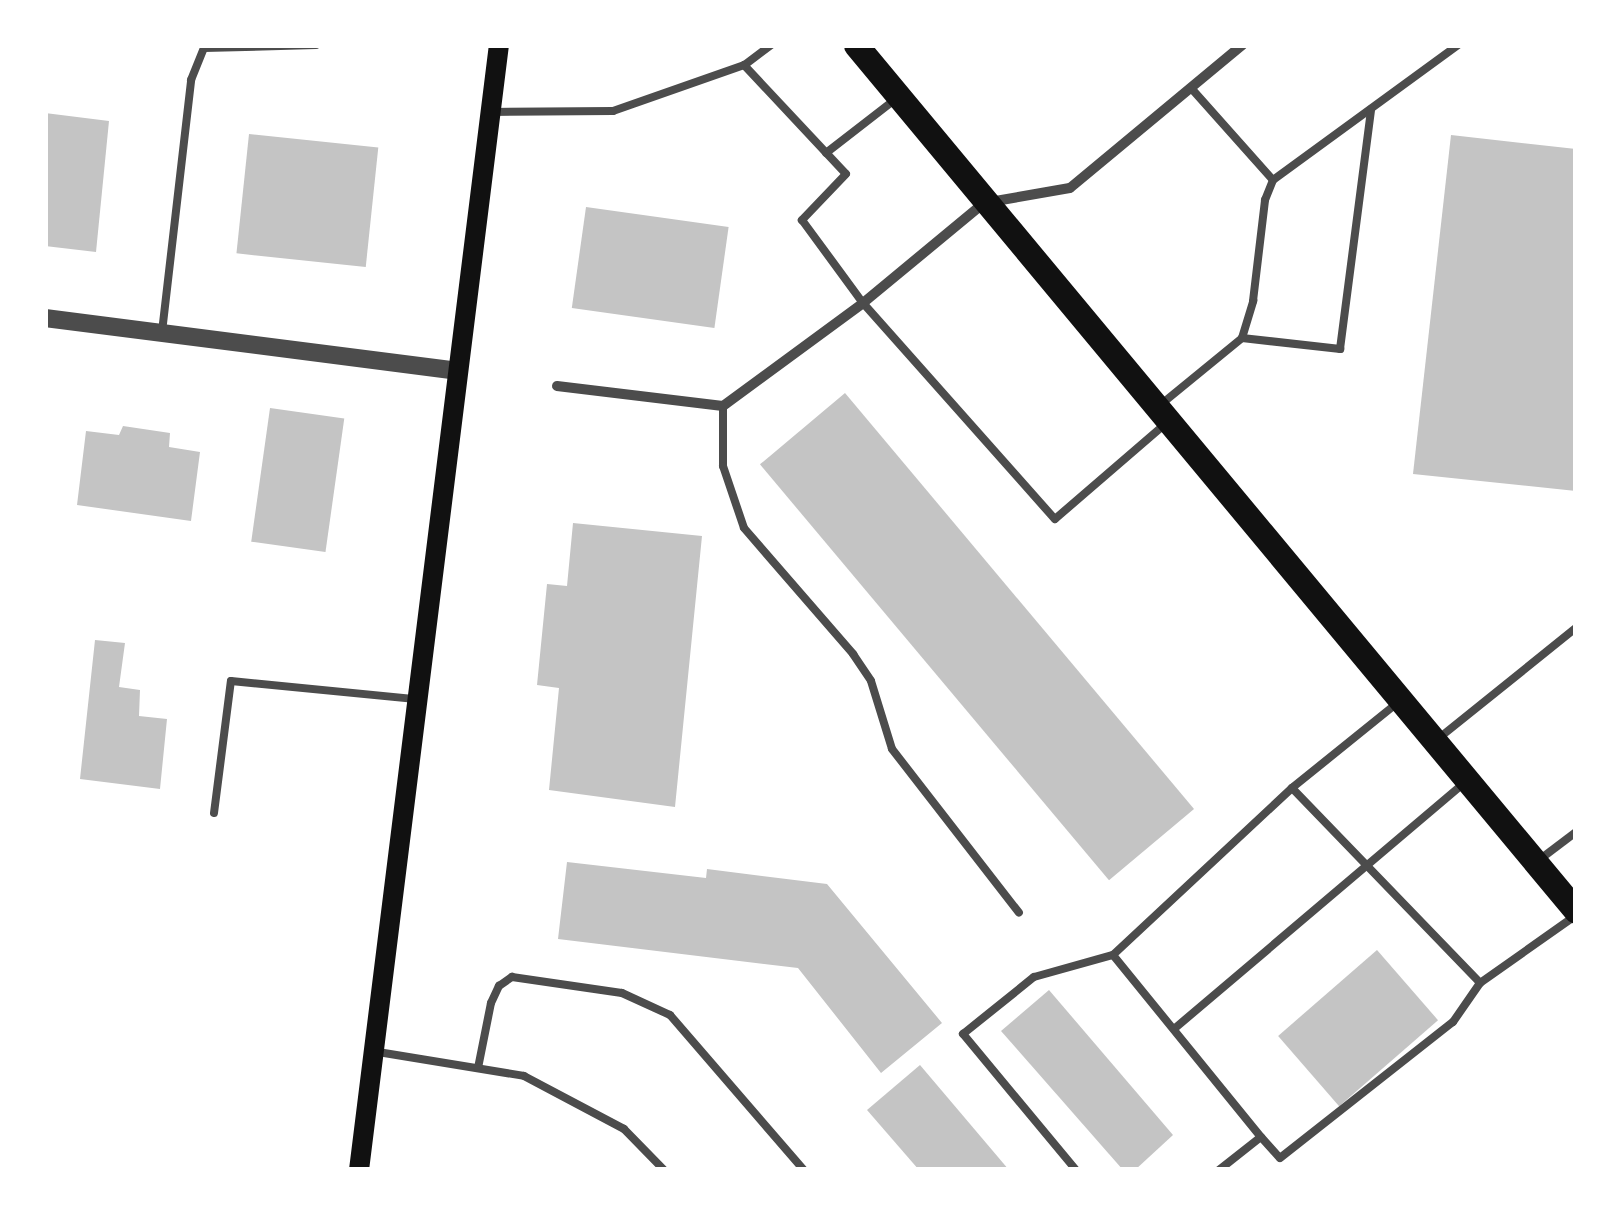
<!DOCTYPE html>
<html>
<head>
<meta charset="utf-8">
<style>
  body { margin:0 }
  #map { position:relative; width:1621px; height:1215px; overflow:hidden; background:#fff; font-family:Barlow,sans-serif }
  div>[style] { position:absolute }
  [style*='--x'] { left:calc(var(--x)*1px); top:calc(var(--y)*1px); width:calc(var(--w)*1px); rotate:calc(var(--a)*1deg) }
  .building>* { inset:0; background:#c4c4c4; transform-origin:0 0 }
  .service>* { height:8px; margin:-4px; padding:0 4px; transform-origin:4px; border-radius:4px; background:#4c4c4c }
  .minor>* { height:10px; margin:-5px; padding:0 5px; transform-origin:5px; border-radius:5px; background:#4c4c4c }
  .tertiary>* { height:18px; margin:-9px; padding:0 9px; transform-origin:9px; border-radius:9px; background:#4c4c4c }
  .secondary>* { height:20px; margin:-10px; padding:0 10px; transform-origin:10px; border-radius:10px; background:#111 }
  .primary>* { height:25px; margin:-12.5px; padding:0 12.5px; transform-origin:12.5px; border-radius:12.5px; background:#111 }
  span { translate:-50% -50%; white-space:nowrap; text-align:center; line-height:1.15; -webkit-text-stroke:8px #fff; paint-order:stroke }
  .frame { position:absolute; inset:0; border:48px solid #fff; pointer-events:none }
</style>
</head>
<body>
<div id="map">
  <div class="building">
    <div style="clip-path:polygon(45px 113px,109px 121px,96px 252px,45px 246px)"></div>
    <div style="left:249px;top:134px;width:130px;height:120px;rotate:6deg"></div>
    <div style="clip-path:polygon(1451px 135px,1576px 149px,1576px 491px,1413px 474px)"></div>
    <div style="left:586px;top:207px;width:144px;height:102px;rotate:8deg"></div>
    <div style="left:845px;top:393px;width:543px;height:111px;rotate:50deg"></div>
    <div style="left:270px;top:408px;width:75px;height:135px;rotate:8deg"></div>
    <div style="clip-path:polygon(123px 426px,170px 433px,169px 447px,200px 452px,191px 521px,77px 505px,86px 431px,119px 435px)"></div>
    <div style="clip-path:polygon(573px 523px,702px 536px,675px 807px,549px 790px,559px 688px,537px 685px,547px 584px,567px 586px)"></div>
    <div style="clip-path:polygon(95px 640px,125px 643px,119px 687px,140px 690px,139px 716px,167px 719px,160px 789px,80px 779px)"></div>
    <div style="clip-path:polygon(567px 862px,706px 878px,707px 869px,827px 884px,942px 1023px,881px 1073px,798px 968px,558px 939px)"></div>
    <div style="left:1377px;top:950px;width:93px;height:131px;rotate:49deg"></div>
    <div style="clip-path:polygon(1049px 990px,1173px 1135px,1135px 1170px,1123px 1170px,1001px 1031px)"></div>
    <div style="clip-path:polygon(920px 1065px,1009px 1170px,919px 1170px,867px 1110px)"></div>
  </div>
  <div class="service">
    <div style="--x:771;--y:45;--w:34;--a:143"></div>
    <div style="--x:744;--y:65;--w:149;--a:46.9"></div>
    <div style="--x:846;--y:174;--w:64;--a:133.7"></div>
    <div style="--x:802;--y:220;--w:103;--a:53.7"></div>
    <div style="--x:863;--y:303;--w:289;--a:48.4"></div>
    <div style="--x:1055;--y:519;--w:144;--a:-40.8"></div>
    <div style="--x:1191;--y:88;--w:123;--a:48.3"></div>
    <div style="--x:1273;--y:180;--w:229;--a:-36.1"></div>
    <div style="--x:491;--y:112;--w:122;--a:-0.5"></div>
    <div style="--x:613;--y:111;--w:139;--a:-19.3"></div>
    <div style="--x:826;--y:153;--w:90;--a:-37.8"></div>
    <div style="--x:162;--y:332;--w:254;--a:-83.4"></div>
    <div style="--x:191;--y:80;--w:35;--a:-68"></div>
    <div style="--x:204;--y:48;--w:112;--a:-1.5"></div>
    <div style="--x:1242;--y:338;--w:99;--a:6.4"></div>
    <div style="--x:1340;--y:349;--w:242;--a:-82.6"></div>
    <div style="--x:723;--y:406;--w:60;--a:90"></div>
    <div style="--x:723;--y:466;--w:65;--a:71.3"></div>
    <div style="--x:744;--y:528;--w:167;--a:49.1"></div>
    <div style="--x:853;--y:654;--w:32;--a:56"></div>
    <div style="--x:871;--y:681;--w:71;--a:72.8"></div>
    <div style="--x:892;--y:749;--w:207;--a:52.2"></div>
    <div style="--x:1159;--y:406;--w:107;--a:-39.3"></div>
    <div style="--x:1242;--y:338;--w:39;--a:-73"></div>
    <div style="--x:1253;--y:301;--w:102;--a:-83.2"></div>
    <div style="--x:1265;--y:200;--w:22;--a:-68"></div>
    <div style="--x:1396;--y:704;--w:134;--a:141.1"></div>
    <div style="--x:1292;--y:788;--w:245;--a:137"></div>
    <div style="--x:1113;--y:955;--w:235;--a:50.9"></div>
    <div style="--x:1261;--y:1137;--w:28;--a:48"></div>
    <div style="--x:1280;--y:1158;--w:220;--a:-38.2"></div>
    <div style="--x:1453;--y:1022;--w:47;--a:-55.3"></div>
    <div style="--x:1480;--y:983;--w:116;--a:-35.2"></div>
    <div style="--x:1439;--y:738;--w:176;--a:-38.8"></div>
    <div style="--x:1292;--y:788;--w:271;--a:46"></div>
    <div style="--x:214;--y:813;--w:133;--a:-82.7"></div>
    <div style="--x:231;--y:681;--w:183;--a:5.6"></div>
    <div style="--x:1539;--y:860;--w:46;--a:-37.1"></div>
    <div style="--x:1174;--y:1029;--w:380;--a:-40.3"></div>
    <div style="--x:378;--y:1052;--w:148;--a:9.3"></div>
    <div style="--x:524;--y:1076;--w:113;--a:27.9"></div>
    <div style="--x:624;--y:1129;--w:57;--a:45.7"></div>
    <div style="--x:478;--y:1068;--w:66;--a:-78.7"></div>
    <div style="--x:491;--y:1003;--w:19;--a:-65"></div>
    <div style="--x:499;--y:986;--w:16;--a:-35"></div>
    <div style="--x:512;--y:977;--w:111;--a:8.3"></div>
    <div style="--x:622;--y:993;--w:53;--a:24.6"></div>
    <div style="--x:670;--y:1015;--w:205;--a:49.2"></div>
    <div style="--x:1076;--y:1170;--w:177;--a:-129.7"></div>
    <div style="--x:963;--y:1034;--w:91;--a:-38.8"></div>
    <div style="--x:1034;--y:977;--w:82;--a:-15.6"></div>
    <div style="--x:1219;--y:1170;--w:53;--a:-38.2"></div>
  </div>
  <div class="minor">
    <div style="--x:557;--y:386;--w:167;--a:6.9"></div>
    <div style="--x:723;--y:406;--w:174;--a:-36.3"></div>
    <div style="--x:863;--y:303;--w:157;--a:-39.6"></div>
    <div style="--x:984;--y:203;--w:87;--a:-9.9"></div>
    <div style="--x:1070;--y:188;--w:224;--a:-39.7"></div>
  </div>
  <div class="tertiary">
    <div style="--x:45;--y:318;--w:417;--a:7.3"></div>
  </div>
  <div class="secondary">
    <div style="--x:359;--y:1170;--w:1134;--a:-82.91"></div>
  </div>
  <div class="primary">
    <div style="--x:856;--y:45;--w:1126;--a:50.26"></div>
  </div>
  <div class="frame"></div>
</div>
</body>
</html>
